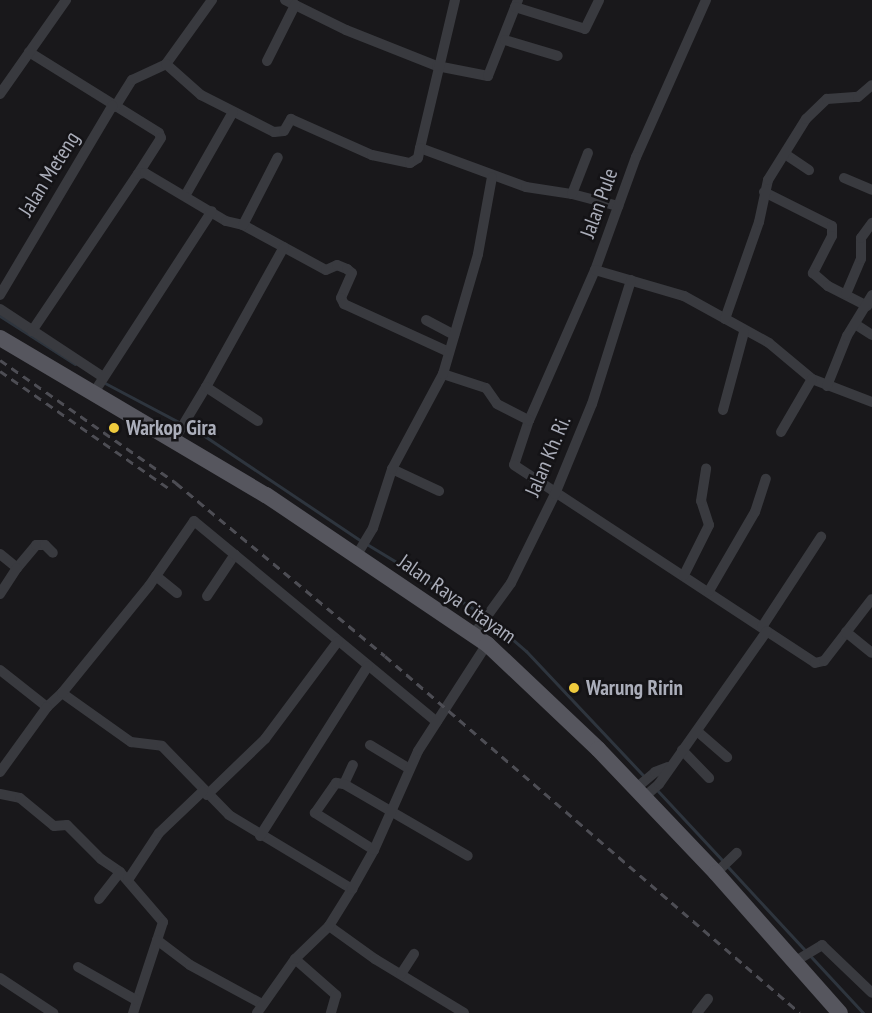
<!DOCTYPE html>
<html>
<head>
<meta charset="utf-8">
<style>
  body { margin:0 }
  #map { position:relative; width:872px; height:1013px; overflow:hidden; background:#19181b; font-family:"PT Sans Narrow",sans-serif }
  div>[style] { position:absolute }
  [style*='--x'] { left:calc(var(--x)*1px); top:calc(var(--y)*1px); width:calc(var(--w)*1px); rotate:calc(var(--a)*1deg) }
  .stream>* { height:3px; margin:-1.5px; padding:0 1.5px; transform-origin:1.5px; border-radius:1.5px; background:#2e353e }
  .minor>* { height:10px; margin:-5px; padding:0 5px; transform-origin:5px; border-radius:5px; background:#393a3f }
  .primary>* { height:16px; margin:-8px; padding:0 8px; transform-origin:8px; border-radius:8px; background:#56565e }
  .rail>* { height:3px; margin-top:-1.5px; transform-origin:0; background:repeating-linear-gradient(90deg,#4d4d54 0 8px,transparent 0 14px) }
  .dots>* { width:16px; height:16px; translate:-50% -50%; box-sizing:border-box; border:3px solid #141316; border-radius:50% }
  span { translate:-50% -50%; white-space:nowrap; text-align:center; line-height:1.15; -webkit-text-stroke:5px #141316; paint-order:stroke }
  .street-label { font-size:21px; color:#abaeba }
  .poi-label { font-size:21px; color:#abaeba; font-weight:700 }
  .left { translate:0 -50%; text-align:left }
</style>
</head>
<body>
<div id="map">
  <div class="stream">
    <div style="--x:0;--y:316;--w:89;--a:32.6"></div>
    <div style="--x:103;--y:382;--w:113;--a:27.9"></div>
    <div style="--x:203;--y:435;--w:189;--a:33.8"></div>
    <div style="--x:360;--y:540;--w:145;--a:31.2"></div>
    <div style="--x:489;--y:619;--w:49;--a:40.9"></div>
    <div style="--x:526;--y:651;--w:172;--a:46.7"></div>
    <div style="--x:657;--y:790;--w:98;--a:47.1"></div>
    <div style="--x:728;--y:867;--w:199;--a:47.2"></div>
  </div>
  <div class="minor">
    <div style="--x:285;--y:0;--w:68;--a:26.2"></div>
    <div style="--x:346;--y:30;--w:98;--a:21.6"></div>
    <div style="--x:437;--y:66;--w:52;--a:11.1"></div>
    <div style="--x:488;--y:76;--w:82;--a:-68.5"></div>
    <div style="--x:455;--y:0;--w:152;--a:103.3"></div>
    <div style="--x:420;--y:148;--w:113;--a:20.2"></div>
    <div style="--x:526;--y:187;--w:47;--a:8.7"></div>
    <div style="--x:572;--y:194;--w:48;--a:14.6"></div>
    <div style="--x:706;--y:0;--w:172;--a:114"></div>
    <div style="--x:636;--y:157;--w:120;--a:109.9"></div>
    <div style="--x:595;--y:270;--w:164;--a:113.7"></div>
    <div style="--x:529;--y:420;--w:47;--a:108.4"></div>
    <div style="--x:514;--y:465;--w:360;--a:33.3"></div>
    <div style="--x:815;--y:663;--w:9;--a:-13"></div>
    <div style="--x:824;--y:661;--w:78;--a:-52.3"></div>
    <div style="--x:515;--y:7;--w:73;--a:17.4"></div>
    <div style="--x:585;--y:29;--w:32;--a:-64"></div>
    <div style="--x:505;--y:40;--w:55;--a:16.8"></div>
    <div style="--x:29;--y:52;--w:153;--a:31.9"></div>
    <div style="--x:159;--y:133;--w:5;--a:68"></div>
    <div style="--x:161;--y:138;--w:43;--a:122.6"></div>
    <div style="--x:267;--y:61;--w:63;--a:-63.4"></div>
    <div style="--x:166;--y:64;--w:79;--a:-54.3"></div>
    <div style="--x:0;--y:94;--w:115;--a:-54.9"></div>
    <div style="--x:115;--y:107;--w:32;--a:-58"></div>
    <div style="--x:132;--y:80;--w:38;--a:-25"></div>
    <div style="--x:166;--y:64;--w:47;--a:41.5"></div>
    <div style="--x:201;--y:95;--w:82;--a:26.9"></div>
    <div style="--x:274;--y:132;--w:10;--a:-6"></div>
    <div style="--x:284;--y:131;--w:14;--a:-60"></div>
    <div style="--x:291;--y:119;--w:89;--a:24"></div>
    <div style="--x:372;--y:155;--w:39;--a:12"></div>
    <div style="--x:410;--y:163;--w:9;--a:-32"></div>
    <div style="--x:418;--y:158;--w:10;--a:-79"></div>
    <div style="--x:785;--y:154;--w:29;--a:34"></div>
    <div style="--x:844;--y:178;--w:30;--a:23"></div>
    <div style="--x:764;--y:192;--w:76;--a:26.6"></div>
    <div style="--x:832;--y:226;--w:10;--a:90"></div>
    <div style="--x:832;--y:236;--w:42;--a:117.2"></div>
    <div style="--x:813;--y:273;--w:20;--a:41"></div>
    <div style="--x:828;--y:286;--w:44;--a:27.1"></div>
    <div style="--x:572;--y:194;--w:44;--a:-68.7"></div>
    <div style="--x:185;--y:196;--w:97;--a:-60.3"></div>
    <div style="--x:243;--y:225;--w:94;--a:28.5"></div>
    <div style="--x:326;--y:270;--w:12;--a:-24"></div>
    <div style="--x:337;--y:265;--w:11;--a:22"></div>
    <div style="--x:347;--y:269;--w:6;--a:39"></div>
    <div style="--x:352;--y:273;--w:27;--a:114"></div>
    <div style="--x:341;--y:298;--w:7;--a:63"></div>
    <div style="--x:344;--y:304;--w:115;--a:24.6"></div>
    <div style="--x:595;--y:270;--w:93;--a:16.3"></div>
    <div style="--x:684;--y:296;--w:97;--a:28.9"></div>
    <div style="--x:769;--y:343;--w:56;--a:39.9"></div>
    <div style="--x:812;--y:379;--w:64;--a:21"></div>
    <div style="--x:846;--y:294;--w:38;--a:-67"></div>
    <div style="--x:861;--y:259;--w:21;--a:-90"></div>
    <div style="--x:861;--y:238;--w:19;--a:-54"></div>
    <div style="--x:0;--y:295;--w:220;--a:-59.3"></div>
    <div style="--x:0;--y:309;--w:123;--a:33.4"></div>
    <div style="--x:725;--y:319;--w:103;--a:-70.7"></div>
    <div style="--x:759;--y:222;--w:43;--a:-77.9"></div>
    <div style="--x:768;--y:180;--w:72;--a:-58.1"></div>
    <div style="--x:806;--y:119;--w:29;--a:-44"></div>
    <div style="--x:827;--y:99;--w:31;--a:-4"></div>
    <div style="--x:858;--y:97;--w:18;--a:-41"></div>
    <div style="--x:426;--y:320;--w:32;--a:28"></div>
    <div style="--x:855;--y:324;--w:20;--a:33"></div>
    <div style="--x:32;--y:331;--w:189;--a:-56"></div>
    <div style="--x:138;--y:174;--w:7;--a:-8"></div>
    <div style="--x:145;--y:173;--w:94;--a:30.7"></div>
    <div style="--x:226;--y:221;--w:17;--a:13"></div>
    <div style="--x:243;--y:225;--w:76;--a:-62.8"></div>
    <div style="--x:443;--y:374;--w:45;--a:18"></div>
    <div style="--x:486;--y:388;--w:19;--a:55"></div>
    <div style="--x:497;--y:404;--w:36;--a:27"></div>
    <div style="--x:827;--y:386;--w:54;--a:-68.2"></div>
    <div style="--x:847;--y:336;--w:48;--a:-58.6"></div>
    <div style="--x:206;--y:387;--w:160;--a:-60.9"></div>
    <div style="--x:93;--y:394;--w:218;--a:-57"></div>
    <div style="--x:723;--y:410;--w:81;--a:-74.9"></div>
    <div style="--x:781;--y:432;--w:61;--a:-59.7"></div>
    <div style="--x:174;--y:440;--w:62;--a:-58.9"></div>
    <div style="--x:206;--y:387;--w:62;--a:33.2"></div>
    <div style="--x:392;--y:469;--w:52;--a:25.1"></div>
    <div style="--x:0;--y:554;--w:22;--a:39"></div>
    <div style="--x:17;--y:568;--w:30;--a:-50"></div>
    <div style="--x:36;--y:545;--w:9;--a:0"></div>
    <div style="--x:45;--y:545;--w:11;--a:45"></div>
    <div style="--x:355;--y:558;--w:35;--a:-59"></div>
    <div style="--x:373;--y:528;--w:62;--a:-72.1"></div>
    <div style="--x:392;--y:469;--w:108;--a:-61.8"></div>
    <div style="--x:443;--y:374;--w:125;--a:-73.7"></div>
    <div style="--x:478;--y:254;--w:78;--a:-79.7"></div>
    <div style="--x:684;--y:575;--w:56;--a:-63.4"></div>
    <div style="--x:709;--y:525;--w:25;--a:-108"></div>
    <div style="--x:701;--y:501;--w:33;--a:-81"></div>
    <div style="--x:156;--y:576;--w:27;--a:39"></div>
    <div style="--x:709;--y:591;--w:91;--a:-59.8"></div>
    <div style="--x:755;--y:512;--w:35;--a:-72"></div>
    <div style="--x:0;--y:594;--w:31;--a:-57"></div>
    <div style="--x:207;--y:596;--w:50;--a:-56.3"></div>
    <div style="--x:762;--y:627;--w:108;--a:-56.8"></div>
    <div style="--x:846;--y:632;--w:33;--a:39"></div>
    <div style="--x:474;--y:634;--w:63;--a:-54"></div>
    <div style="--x:511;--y:583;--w:99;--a:-63.7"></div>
    <div style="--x:555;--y:494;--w:97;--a:-67.7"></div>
    <div style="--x:592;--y:404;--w:130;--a:-72.5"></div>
    <div style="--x:0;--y:670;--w:60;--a:38.2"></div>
    <div style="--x:47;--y:707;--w:21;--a:-43"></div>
    <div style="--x:62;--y:693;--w:85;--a:35.4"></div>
    <div style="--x:131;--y:742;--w:31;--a:7"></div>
    <div style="--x:162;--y:746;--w:96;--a:45.8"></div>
    <div style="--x:229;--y:815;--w:144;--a:31"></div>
    <div style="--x:62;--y:693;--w:138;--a:-50.9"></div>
    <div style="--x:149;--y:586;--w:79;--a:-55.3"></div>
    <div style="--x:194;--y:521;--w:315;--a:39.6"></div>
    <div style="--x:697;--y:731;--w:40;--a:41"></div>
    <div style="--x:370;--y:745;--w:44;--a:31.2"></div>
    <div style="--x:682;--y:750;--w:39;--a:46"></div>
    <div style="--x:0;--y:772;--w:80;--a:-54.1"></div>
    <div style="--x:344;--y:784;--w:21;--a:-65"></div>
    <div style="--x:635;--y:789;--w:26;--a:-40"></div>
    <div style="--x:655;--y:772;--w:14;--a:-21"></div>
    <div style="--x:0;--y:794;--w:20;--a:11"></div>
    <div style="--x:20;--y:798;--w:44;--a:39.5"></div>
    <div style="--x:54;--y:826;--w:13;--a:-4"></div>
    <div style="--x:67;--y:825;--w:48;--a:45"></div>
    <div style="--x:101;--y:859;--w:23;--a:34"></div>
    <div style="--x:120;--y:872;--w:66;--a:49.3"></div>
    <div style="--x:163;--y:922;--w:96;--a:108.2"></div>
    <div style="--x:207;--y:795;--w:81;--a:-44"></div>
    <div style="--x:265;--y:739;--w:122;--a:-53.3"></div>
    <div style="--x:643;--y:798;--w:21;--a:-41"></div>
    <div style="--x:659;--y:784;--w:187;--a:-54.8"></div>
    <div style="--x:260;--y:836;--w:201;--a:-57.6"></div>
    <div style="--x:374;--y:850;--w:70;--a:-147.9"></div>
    <div style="--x:315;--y:813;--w:37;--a:-55"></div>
    <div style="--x:336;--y:783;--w:8;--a:7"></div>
    <div style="--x:344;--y:784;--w:143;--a:30.1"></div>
    <div style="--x:716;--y:873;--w:29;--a:-44"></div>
    <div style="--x:128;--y:880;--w:56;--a:-56.6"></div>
    <div style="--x:159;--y:833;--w:61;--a:-43.7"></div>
    <div style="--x:99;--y:899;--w:34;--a:-52"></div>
    <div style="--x:329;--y:926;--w:57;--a:35.7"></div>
    <div style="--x:375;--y:959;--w:104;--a:31.2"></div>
    <div style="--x:157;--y:940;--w:41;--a:37.1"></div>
    <div style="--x:190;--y:965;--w:80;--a:28.5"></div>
    <div style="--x:295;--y:959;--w:55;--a:41.3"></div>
    <div style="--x:336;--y:995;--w:19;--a:106"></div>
    <div style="--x:794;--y:962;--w:33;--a:-31"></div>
    <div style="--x:822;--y:945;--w:69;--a:43.8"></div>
    <div style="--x:78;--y:967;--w:67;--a:29.6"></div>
    <div style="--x:401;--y:974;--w:24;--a:-57"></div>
    <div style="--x:0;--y:978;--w:64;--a:33.4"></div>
    <div style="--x:257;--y:1013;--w:66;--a:-54.9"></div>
    <div style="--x:295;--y:959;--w:47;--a:-44.1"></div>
    <div style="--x:329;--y:926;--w:44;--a:-58.1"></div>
    <div style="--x:352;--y:889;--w:45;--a:-60.6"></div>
    <div style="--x:374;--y:850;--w:108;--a:-66"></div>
    <div style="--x:418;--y:751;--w:127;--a:-57.2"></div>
    <div style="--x:697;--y:1013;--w:18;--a:-52"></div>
  </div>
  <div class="primary">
    <div style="--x:0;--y:338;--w:309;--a:30.6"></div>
    <div style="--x:266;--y:495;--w:267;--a:34"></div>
    <div style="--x:487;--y:644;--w:153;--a:43.4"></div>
    <div style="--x:598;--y:749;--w:171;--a:46.4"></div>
    <div style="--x:716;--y:873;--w:187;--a:48.5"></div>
  </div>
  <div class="rail">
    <div style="--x:0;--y:360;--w:215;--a:34.9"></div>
    <div style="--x:176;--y:483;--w:271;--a:39.6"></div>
    <div style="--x:385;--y:656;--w:547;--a:40.7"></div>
    <div style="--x:0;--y:371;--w:207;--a:34.8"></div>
  </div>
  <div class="dots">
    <div style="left:114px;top:428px;background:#eeca3d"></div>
    <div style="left:574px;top:688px;background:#eeca3d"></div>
  </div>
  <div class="street-label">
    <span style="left:49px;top:174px;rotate:-58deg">Jalan Meteng</span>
    <span style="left:599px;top:203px;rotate:-70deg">Jalan Pule</span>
    <span style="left:548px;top:456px;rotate:-67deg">Jalan Kh. Ri.</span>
    <span style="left:457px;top:599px;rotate:35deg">Jalan Raya Citayam</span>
  </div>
  <div class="poi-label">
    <span class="left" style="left:126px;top:428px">Warkop Gira</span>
    <span class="left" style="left:586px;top:688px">Warung Ririn</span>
  </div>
</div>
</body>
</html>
